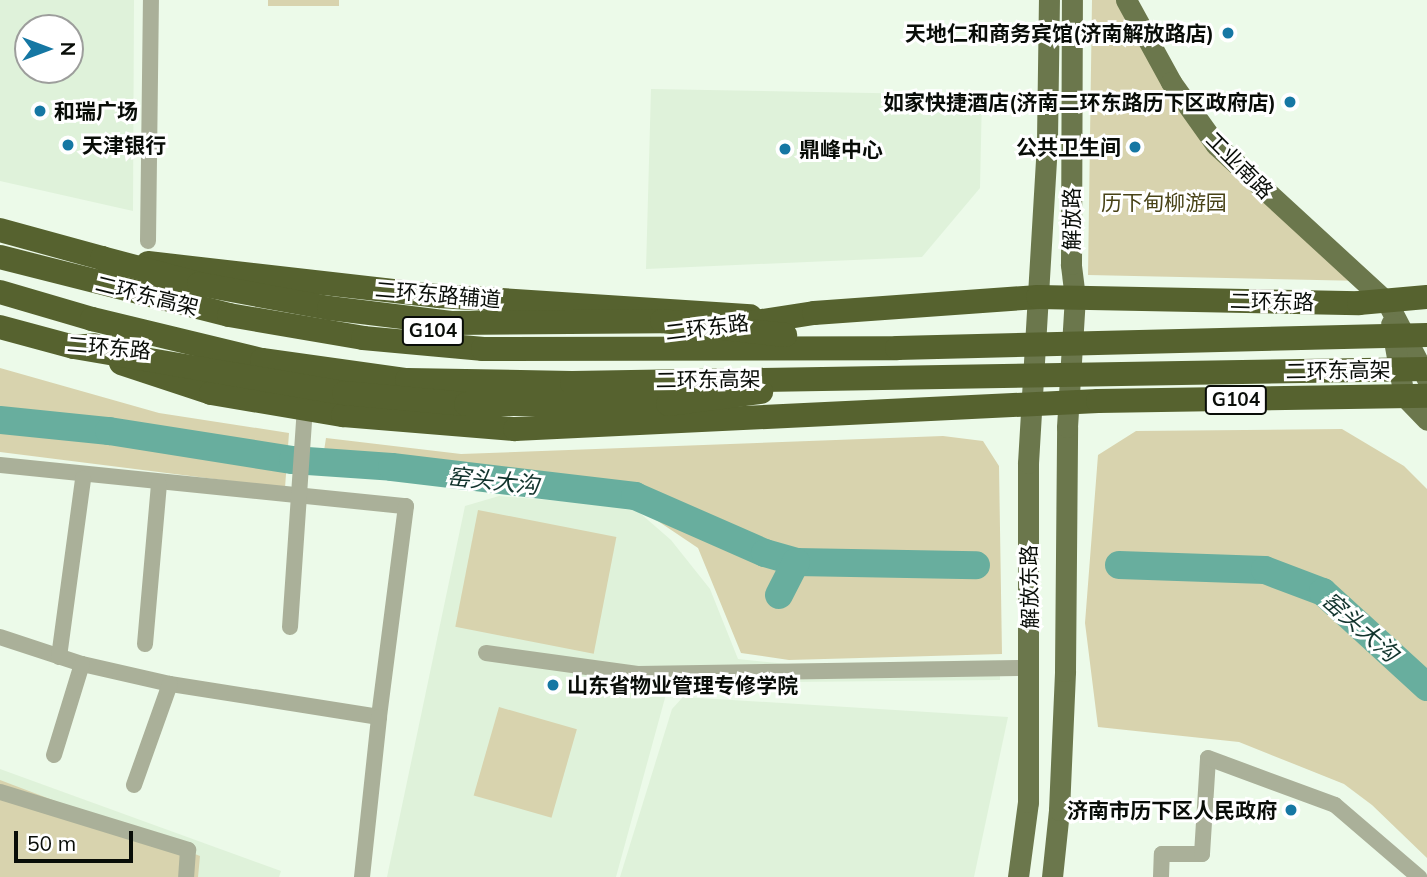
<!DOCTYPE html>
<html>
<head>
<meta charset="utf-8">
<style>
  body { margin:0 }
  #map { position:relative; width:1427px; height:877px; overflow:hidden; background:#ecfae9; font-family:Mulish,"Noto Sans SC",sans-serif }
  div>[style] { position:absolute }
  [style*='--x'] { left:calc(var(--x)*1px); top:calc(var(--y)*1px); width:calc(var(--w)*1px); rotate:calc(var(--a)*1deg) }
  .built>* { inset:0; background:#dff2da }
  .green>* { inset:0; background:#d8d3ae; transform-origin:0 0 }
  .river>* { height:28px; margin:-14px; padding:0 14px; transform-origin:14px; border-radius:14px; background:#68ae9e }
  .minor>* { height:16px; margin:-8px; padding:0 8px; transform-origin:8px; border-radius:8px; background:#aab099 }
  .major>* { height:21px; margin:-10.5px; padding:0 10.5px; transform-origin:10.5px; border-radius:10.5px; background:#6b774c }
  .highway>* { height:24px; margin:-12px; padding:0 12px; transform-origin:12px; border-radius:12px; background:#56622f }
  .highway-bridge>* { height:24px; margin:-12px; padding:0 12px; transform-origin:12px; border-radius:12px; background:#56622f }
  .dots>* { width:19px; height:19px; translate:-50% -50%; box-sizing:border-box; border:4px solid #fff; border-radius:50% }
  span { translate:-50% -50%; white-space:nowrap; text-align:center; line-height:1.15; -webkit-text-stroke:6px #fff; paint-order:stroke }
  .shield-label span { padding:2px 5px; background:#fff; border:2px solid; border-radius:5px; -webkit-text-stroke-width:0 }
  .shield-label { font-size:19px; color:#090d08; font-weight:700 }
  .poi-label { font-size:21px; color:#090d08; font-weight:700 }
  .right { translate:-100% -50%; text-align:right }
  .left { translate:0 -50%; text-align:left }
  .street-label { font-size:21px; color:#090d08 }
  .park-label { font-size:21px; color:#484216 }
  .water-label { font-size:23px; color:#12342d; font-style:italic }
  .north { position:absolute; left:14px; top:14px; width:70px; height:70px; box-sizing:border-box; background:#fff; border:2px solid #9d9e9c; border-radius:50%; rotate:90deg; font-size:19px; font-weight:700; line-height:28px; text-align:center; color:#090d08 }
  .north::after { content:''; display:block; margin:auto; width:24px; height:32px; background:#1577a3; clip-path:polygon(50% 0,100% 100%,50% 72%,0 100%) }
  .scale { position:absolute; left:14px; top:831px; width:119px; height:32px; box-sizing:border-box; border:4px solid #090d08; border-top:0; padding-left:9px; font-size:21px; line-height:24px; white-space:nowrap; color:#090d08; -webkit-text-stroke:5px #fff; paint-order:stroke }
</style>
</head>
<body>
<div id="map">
  <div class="built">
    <div style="clip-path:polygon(evenodd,0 0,134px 0,133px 211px,0 181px,0 0,28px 28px,70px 28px,70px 70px,28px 70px,28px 28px)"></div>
    <div style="clip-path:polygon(651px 89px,982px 95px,980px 188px,922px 257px,646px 269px)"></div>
    <div style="clip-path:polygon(499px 496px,633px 507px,671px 540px,710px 589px,738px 659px,787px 664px,1000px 660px,1000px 680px,689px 683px,668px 687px,616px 877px,387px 877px,465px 506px)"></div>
    <div style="clip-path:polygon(683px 697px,1008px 717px,974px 877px,620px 877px,672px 709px)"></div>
    <div style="clip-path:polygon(0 769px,281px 871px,279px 877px,0 877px)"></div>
  </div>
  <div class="green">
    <div style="left:268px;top:0;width:71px;height:6px"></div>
    <div style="clip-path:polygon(1092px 0,1124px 0,1168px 84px,1364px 281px,1088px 275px)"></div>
    <div style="clip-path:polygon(0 368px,159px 413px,289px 433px,285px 488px,0 452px)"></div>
    <div style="clip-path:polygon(1342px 429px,1404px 466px,1427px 489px,1427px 858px,1372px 805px,1344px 784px,1239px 742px,1098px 727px,1085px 623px,1098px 455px,1136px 431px)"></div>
    <div style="clip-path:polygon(943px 436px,983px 441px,999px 466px,1002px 654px,789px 660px,741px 653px,698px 548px,634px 505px,636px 488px,321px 470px,326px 438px,461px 454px)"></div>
    <div style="left:478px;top:510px;width:141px;height:119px;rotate:11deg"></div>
    <div style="left:499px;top:707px;width:81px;height:92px;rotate:16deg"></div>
    <div style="clip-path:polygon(0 780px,200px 856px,198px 877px,0 877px)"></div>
  </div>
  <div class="river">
    <div style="--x:0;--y:420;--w:110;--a:5.8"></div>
    <div style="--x:109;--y:431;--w:186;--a:9"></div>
    <div style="--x:293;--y:460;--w:99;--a:4"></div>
    <div style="--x:392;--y:467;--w:245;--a:6.8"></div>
    <div style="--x:635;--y:496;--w:142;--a:23.7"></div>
    <div style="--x:765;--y:553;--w:32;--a:16"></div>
    <div style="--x:796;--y:562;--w:180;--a:1"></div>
    <div style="--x:1119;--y:565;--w:146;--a:2"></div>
    <div style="--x:1265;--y:570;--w:62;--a:20.8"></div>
    <div style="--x:1323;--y:592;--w:141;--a:42.4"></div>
    <div style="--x:779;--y:595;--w:37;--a:-63"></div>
  </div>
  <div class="minor">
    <div style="--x:148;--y:241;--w:241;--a:-89.3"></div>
    <div style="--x:0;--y:465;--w:408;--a:5.8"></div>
    <div style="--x:406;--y:506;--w:213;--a:97.3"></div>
    <div style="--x:379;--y:717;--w:212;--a:-171"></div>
    <div style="--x:170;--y:684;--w:90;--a:-167.2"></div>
    <div style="--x:82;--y:664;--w:86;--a:-161.8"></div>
    <div style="--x:290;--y:627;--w:219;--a:-86.1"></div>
    <div style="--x:145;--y:644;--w:160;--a:-85"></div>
    <div style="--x:486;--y:653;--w:153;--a:7.9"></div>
    <div style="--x:638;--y:674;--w:392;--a:-0.9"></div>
    <div style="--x:59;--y:657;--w:180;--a:-82.3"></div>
    <div style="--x:54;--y:755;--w:95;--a:-72.9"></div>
    <div style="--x:134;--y:785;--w:107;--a:-70.4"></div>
    <div style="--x:0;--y:792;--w:197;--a:17.1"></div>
    <div style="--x:188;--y:850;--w:27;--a:94"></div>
    <div style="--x:362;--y:877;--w:161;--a:-83.9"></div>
    <div style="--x:1161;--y:877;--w:23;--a:-88"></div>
    <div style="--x:1162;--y:854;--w:40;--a:0"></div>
    <div style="--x:1202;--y:854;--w:96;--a:-86.4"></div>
    <div style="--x:1208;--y:758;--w:135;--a:20.3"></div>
    <div style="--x:1335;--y:805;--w:111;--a:40.6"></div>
  </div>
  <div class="major">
    <div style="--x:1126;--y:0;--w:94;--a:61.2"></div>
    <div style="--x:1171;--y:82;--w:77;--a:54.5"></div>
    <div style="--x:1216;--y:145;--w:232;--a:42.6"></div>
    <div style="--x:1387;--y:302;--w:87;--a:62.5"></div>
    <div style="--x:1391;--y:324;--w:73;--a:79.8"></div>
    <div style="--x:1404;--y:396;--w:33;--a:46"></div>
    <div style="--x:1018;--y:877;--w:76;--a:-82.4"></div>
    <div style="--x:1028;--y:802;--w:339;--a:-90"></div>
    <div style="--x:1028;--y:463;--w:324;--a:-86.6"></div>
    <div style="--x:1047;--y:140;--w:140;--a:-89.2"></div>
    <div style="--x:1052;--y:877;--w:67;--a:-84"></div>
    <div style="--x:1059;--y:810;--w:139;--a:-87.5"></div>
    <div style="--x:1065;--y:671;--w:244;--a:-89.5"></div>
    <div style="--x:1067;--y:427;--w:129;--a:-86.5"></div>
    <div style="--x:1075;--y:298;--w:34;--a:-97"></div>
    <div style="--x:1071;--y:264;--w:264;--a:-89.8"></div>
  </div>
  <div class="highway">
    <div style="--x:0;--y:230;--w:106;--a:15.4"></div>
    <div style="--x:102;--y:258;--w:19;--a:39"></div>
    <div style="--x:148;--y:263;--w:293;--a:6.5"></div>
    <div style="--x:439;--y:296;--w:312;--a:3.7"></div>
    <div style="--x:730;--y:326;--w:85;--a:-8.8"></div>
    <div style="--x:814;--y:313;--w:225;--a:-4.1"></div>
    <div style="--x:1038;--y:297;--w:321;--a:1.1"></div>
    <div style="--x:1359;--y:303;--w:68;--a:-5"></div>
    <div style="--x:0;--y:327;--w:77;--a:15.1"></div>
    <div style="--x:74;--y:347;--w:21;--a:-5"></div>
    <div style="--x:121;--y:363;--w:95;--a:18.4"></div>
    <div style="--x:211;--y:393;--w:134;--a:9.5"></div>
    <div style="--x:343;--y:415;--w:173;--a:4.7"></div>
    <div style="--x:515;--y:429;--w:584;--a:-2.75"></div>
    <div style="--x:1098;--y:401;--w:329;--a:-0.9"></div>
  </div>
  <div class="highway-bridge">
    <div style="--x:0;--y:257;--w:236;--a:14.2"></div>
    <div style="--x:229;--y:315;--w:136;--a:9.7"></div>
    <div style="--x:363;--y:338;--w:121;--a:5.2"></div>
    <div style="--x:483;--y:349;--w:414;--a:-0.1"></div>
    <div style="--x:897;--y:348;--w:530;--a:-1.41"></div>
    <div style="--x:102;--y:258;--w:100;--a:15"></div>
    <div style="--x:199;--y:284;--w:132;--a:10.5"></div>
    <div style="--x:329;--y:308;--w:123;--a:7"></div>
    <div style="--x:451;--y:323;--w:211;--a:-0.5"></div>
    <div style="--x:662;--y:321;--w:124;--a:6.5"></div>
    <div style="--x:0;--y:292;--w:96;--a:16.4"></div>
    <div style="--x:92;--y:319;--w:175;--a:13.6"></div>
    <div style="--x:262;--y:360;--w:146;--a:7.9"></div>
    <div style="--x:407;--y:380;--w:165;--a:1"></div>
    <div style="--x:572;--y:383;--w:855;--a:-0.94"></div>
    <div style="--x:74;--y:347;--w:274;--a:9.7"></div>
    <div style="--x:344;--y:393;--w:122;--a:5.2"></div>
    <div style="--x:466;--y:404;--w:202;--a:0"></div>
    <div style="--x:668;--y:404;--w:94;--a:-7.4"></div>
  </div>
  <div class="dots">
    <div style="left:1228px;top:33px;background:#1577a3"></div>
    <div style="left:1290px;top:102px;background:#1577a3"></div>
    <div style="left:40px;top:111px;background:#1577a3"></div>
    <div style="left:68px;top:145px;background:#1577a3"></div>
    <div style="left:1135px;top:147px;background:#1577a3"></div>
    <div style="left:785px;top:149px;background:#1577a3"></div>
    <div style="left:553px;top:685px;background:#1577a3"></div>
    <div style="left:1291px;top:810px;background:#1577a3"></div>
  </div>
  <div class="shield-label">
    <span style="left:433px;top:331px">G104</span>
    <span style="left:1236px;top:400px">G104</span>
  </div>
  <div class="poi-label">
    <span class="right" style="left:1214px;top:33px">天地仁和商务宾馆(济南解放路店)</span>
    <span class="right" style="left:1276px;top:102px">如家快捷酒店(济南二环东路历下区政府店)</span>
    <span class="left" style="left:54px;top:111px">和瑞广场</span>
    <span class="left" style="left:82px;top:145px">天津银行</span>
    <span class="right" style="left:1121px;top:147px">公共卫生间</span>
    <span class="left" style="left:799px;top:149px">鼎峰中心</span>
    <span class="left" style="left:567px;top:685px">山东省物业管理专修学院</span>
    <span class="right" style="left:1277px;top:810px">济南市历下区人民政府</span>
  </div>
  <div class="street-label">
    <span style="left:1240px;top:165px;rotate:45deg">工业南路</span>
    <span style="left:1071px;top:219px;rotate:-90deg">解放路</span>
    <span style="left:438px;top:294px;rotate:5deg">二环东路辅道</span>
    <span style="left:147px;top:295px;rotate:14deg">二环东高架</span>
    <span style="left:1272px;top:301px;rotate:1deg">二环东路</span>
    <span style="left:707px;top:327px;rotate:-7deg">二环东路</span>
    <span style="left:109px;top:347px;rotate:5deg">二环东路</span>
    <span style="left:1338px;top:370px;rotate:-1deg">二环东高架</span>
    <span style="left:708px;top:379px;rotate:-1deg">二环东高架</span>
    <span style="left:1029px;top:587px;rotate:-91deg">解放东路</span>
  </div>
  <div class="park-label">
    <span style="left:1164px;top:202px">历下甸柳游园</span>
  </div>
  <div class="water-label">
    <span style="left:493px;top:481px;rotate:6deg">窑头大沟</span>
    <span style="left:1360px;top:627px;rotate:41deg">窑头大沟</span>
  </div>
  <div class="north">N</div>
  <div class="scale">50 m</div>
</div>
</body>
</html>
